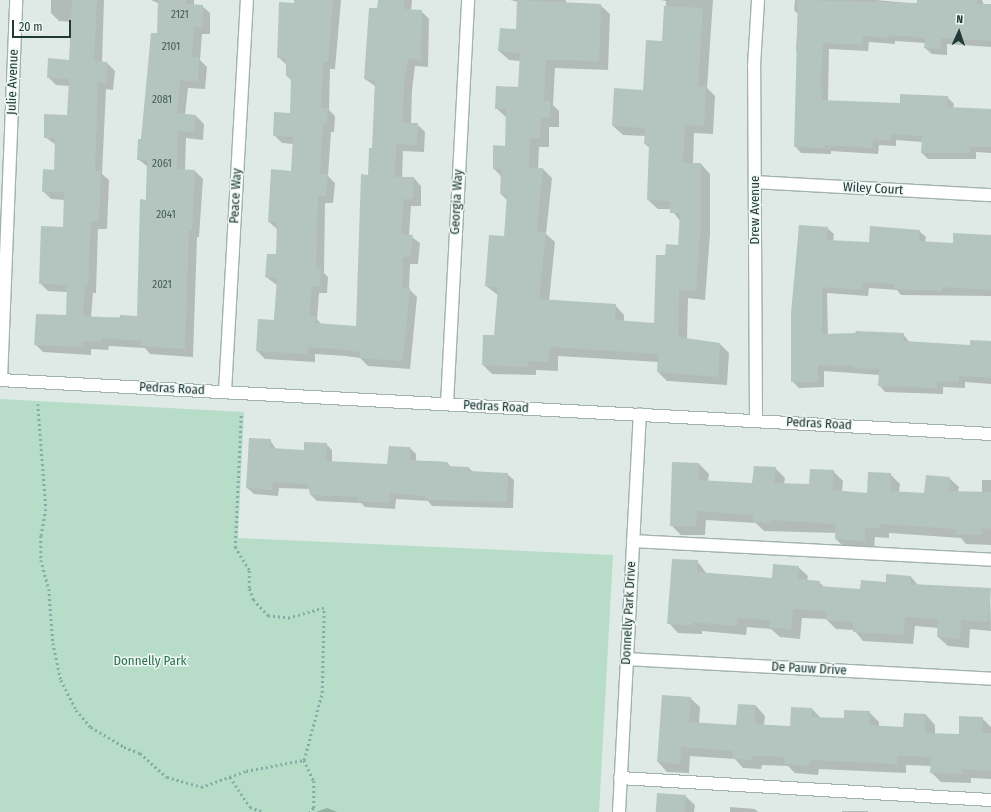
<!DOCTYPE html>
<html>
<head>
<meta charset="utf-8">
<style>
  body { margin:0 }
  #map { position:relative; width:991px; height:812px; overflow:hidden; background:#dfeae7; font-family:"Fira Sans Condensed",sans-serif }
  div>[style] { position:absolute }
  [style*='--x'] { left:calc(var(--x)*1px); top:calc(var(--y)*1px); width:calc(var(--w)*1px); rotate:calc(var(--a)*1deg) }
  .green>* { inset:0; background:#b7dcc7 }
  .shadow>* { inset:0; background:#0003; transform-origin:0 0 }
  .building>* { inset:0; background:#b4c5c0; transform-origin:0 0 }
  .path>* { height:2.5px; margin-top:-1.25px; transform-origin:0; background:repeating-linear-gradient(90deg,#7faea7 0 2px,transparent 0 5px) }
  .roads { filter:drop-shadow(1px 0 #a2b2af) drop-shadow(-1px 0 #a2b2af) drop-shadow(0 1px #a2b2af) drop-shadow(0 -1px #a2b2af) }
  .minor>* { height:12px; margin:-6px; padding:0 6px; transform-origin:6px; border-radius:6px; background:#fff }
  span { translate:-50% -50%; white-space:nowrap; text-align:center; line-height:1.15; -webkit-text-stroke:3px #eff7f4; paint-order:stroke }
  .number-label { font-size:11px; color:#455d59 }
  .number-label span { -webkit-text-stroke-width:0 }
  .street-label { font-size:13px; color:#203a37 }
  .park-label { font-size:13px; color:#2a7151 }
  .north { position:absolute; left:939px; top:12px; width:40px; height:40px; -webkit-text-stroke:3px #eff7f4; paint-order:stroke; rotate:3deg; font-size:11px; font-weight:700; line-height:16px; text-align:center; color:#203a37 }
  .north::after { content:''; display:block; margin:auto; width:14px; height:18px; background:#203a37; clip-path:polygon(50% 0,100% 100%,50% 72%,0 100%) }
  .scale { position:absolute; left:12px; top:20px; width:59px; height:18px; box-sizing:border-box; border:2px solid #203a37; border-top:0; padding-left:5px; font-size:12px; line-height:14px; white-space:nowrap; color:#203a37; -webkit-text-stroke:3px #eff7f4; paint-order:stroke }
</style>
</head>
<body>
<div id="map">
  <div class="green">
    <div style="clip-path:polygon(0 399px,244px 412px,238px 538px,613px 555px,599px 812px,0 812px)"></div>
  </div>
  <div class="shadow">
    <div style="clip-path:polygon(51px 0,104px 0,102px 63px,107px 63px,115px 71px,113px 90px,106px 89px,102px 174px,109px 180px,107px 229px,98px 229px,96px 293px,93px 293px,91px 318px,138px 317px,148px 167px,138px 159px,158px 34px,158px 3px,151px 0,194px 0,194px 5px,202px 6px,210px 13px,210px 34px,202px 34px,200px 60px,207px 67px,205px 89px,188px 88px,185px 115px,196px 116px,204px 124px,203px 140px,186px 138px,185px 170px,195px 171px,203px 179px,199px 237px,197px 237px,193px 357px,150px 354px,145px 348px,109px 346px,108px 350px,91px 349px,91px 355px,43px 352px,35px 344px,67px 316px,68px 292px,48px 291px,40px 283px,64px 228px,64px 200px,51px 199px,43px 191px,55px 171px,56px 145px,45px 137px,68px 116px,70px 86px,56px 85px,48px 77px,70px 61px,72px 22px,59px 21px,51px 13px)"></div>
    <div style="clip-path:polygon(295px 0,341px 0,335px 69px,330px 69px,329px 110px,335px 116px,334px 132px,331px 132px,328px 176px,335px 183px,333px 203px,325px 203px,324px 273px,328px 277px,327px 293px,319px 293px,317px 319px,322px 325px,357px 327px,373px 149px,375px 86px,365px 79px,379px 0,412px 0,411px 11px,421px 11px,429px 19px,428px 67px,415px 66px,412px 90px,411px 124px,417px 124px,425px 132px,424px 152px,403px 151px,402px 178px,414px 178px,421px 186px,421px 206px,411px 206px,409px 235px,420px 243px,418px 264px,410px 264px,409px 289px,417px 297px,410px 369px,368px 366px,360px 358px,346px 356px,315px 354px,315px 362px,265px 359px,257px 351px,274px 321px,277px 285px,266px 277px,277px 255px,277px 229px,269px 222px,292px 172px,294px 144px,282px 143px,274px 135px,291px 114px,292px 81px,287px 76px,287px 65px,278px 57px)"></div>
    <div style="clip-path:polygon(510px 0,566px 0,566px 4px,600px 5px,610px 14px,608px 70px,555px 68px,553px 105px,559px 111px,559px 127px,549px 127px,549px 147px,539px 147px,538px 169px,543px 169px,552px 178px,546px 234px,555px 242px,549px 301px,615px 305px,624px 315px,624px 322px,655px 324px,666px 256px,679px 246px,680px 221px,671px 209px,658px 209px,648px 200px,650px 148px,645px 144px,646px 136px,623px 135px,613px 126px,644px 91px,663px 42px,666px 1px,661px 0,713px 0,707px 88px,715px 96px,713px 134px,694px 133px,693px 164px,701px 164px,710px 174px,710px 234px,705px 300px,688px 298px,687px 340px,720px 344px,729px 353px,727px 385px,667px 381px,658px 372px,659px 362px,558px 356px,558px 371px,536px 370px,536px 375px,492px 374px,483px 365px,495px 337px,498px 295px,486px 286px,505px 237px,507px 200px,501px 194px,502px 177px,494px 169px,506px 147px,507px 118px,496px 108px,519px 88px,520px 61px,509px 60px,499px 51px,517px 30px,518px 2px)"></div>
    <div style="clip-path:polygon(795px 0,876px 0,918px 4px,918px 0,982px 0,984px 5px,991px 5px,991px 47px,947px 44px,947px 55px,932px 54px,925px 48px,925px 43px,895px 41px,895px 44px,869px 42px,868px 51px,829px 49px,828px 101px,901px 104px,947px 97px,954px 104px,953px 108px,991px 110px,991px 153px,976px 152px,976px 159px,928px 159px,922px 153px,922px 142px,896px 140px,896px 146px,879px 145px,878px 154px,831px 151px,831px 154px,801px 153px,795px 146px,798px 53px,796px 51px,798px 14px,794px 10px)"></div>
    <div style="clip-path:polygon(827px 228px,834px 234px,833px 242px,870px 244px,919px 231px,926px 237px,925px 242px,954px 244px,991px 235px,991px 296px,901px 295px,897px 290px,869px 288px,868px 296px,827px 293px,828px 335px,903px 334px,910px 343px,971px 346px,991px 342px,991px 384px,965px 382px,965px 388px,943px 387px,943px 394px,885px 392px,879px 385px,879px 375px,824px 371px,824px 387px,799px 388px,792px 381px)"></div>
    <div style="clip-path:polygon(270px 440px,276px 449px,305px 451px,326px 444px,332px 450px,332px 462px,388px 465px,389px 447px,410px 448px,416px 454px,416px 461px,447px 462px,451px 467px,469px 468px,473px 472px,507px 474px,514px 480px,513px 508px,432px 506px,428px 501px,396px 499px,395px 509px,365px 507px,361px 503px,317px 501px,311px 495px,310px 489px,279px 488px,278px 496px,254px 494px,247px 488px)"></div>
    <div style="clip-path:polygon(699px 464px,709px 474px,708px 481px,753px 484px,775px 468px,785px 478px,784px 484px,810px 485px,833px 471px,843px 481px,842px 492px,868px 494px,890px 474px,900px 484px,899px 492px,925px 494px,949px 478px,959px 487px,958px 492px,982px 493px,982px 480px,991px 480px,991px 545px,966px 544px,961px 538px,889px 533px,889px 538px,875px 537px,874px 550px,845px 548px,836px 539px,836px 533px,764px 531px,756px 523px,706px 520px,705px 535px,681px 535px,671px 525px)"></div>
    <div style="clip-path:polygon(697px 561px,707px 574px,773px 579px,798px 567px,808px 576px,807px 581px,819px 582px,825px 588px,861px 590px,911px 577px,918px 585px,990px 589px,991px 631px,970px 629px,969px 648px,948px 646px,938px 637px,939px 628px,915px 626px,913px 644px,863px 641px,854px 630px,836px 629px,826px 619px,802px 618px,800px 639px,780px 637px,771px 629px,747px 627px,746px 635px,702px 631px,702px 634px,678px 633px,669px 623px)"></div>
    <div style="clip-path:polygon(663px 696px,690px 698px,700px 707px,699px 724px,737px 726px,756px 706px,765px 716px,764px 725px,791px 727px,812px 709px,821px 718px,845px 719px,869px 712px,879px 722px,879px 727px,904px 728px,926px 715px,935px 725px,935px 734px,960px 735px,982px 718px,991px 727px,991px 779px,971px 778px,971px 783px,941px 782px,931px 772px,932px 766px,906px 765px,906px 773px,819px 769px,818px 775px,795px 773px,788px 766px,762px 765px,761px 769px,743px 768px,735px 759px,690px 756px,689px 773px,667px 772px,658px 762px)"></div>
    <div style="clip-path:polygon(685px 796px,695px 805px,694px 812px,657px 812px)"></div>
    <div style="clip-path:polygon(730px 807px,755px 809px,758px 812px,730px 812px)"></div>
    <div style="clip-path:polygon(327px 808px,337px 812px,316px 812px)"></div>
    <div style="left:842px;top:811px;width:26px;height:1px"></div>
  </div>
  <div class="building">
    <div style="clip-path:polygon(72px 0,97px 0,94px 61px,107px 62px,106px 83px,98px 82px,95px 171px,101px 171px,99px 221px,91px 221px,88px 286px,85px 285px,83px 316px,120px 318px,120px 315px,137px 316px,140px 199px,146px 200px,147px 160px,137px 160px,138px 139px,141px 139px,151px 33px,157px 33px,158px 0,186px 0,186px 4px,203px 5px,202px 27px,194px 27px,192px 57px,199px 58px,198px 82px,180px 80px,177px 113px,196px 115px,195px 132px,178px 131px,177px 169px,195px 170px,192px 230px,189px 230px,185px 349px,141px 346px,142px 341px,101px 338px,101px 342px,83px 341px,83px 347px,34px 345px,36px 314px,66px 315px,67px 285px,39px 284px,41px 226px,63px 227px,64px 192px,42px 192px,43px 169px,54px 170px,55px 138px,44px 138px,44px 114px,67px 115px,69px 79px,47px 78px,48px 58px,69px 60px)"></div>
    <div style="clip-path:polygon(294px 0,333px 0,328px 62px,323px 62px,321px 108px,328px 108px,327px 125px,323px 124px,320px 174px,328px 174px,326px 196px,318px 196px,316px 269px,321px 269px,320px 286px,312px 286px,309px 316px,315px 316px,315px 323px,356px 326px,361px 174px,368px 175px,369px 148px,372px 148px,375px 80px,364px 79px,369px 8px,377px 8px,378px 0,404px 0,404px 9px,422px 10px,421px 60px,408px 59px,404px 82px,403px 123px,418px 123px,417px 145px,396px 144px,395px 177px,414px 177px,413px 199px,404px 199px,401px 234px,413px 235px,411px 257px,403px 257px,402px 288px,410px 288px,403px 361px,359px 358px,360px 352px,338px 349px,308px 347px,307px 354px,256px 351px,258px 319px,274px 320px,277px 278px,265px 277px,267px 254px,276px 254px,277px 222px,268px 222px,271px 169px,291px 171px,293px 137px,273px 136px,274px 112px,290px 113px,291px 77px,286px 76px,286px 58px,277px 58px,279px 2px,294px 3px)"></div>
    <div style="clip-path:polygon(517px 0,601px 4px,599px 61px,546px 60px,544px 101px,550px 101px,550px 118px,541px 118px,540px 138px,530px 138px,529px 168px,543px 168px,537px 231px,546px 232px,539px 299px,616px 304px,615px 320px,654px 323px,656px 255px,665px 255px,666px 244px,678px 245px,680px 213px,670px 213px,670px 201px,647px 200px,649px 144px,644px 144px,645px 128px,612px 126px,614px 88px,643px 90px,646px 40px,662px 41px,664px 6px,703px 8px,698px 86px,706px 86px,704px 126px,685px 125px,683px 163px,701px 163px,701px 224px,696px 291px,679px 290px,678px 337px,720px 343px,718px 377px,657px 372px,658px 354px,550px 347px,549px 362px,528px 361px,527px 367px,482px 365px,483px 335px,494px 335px,498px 287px,485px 286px,489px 235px,504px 236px,507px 195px,500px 194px,501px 169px,493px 169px,493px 145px,505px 146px,506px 109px,495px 109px,496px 86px,518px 87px,520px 53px,498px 51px,500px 28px,516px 29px)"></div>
    <div style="clip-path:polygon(798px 0,917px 3px,917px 0,978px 0,977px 4px,991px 4px,991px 41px,941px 38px,941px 49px,924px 48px,925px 38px,889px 35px,889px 38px,863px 36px,862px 45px,823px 43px,821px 77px,822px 100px,900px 103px,900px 94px,948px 96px,947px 107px,991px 109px,991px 147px,970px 147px,970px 153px,921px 153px,922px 136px,891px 134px,890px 141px,873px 139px,872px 148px,825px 145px,825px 148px,794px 147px)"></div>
    <div style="clip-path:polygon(799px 225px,828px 227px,827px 240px,869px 242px,870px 226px,920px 230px,919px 241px,953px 243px,953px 233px,991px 235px,991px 290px,942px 287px,942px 291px,894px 289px,894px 284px,863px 282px,862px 290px,822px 287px,822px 334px,855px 333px,856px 331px,904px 333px,903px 341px,970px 345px,970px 340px,991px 341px,991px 378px,959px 376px,959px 382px,937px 381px,937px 388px,878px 386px,879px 369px,854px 368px,854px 366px,818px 365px,818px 382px,791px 382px,791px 313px)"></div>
    <div style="clip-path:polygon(249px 438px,271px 439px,270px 448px,304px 450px,304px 442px,327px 443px,326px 461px,387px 464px,389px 446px,410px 447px,410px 460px,447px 462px,447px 466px,469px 467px,469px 471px,508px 473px,507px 502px,425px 500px,425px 496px,390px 493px,389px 503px,357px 501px,358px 497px,310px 495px,308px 484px,273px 482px,272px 490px,246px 488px)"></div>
    <div style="clip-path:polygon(672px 462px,699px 463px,699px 480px,752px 483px,754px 466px,776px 467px,774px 483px,809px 484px,810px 469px,834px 470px,832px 490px,867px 493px,868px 472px,891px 473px,890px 491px,924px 493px,926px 475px,950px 477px,949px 491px,991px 492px,991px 529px,982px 528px,982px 535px,955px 534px,956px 529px,880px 524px,880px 528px,865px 528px,865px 541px,835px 539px,836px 524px,772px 520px,772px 523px,753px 522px,753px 515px,697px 511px,696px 526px,670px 526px)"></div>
    <div style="clip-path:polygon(672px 559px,698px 560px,697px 572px,772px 578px,773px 564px,799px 566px,798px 579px,820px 581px,819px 586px,860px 589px,861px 580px,886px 582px,886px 574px,911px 576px,911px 584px,991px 588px,988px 622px,961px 620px,960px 639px,937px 637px,938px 619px,905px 617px,904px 635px,853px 632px,853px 622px,826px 620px,826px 611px,793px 609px,791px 629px,769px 628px,770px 620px,738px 618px,737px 626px,693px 622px,692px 625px,667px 624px)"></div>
    <div style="clip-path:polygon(662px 695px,691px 697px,689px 722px,736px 725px,738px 704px,756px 705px,755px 724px,790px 726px,791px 707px,812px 708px,812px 717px,844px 718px,844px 710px,870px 711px,869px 725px,903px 727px,904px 713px,926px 714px,925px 733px,959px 734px,959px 716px,983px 717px,982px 733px,991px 733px,991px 771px,962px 769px,962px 774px,930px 773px,931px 757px,897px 756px,897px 764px,810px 760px,809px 766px,784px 764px,785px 757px,752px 756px,752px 760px,733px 759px,733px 751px,681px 747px,680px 764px,657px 762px)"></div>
    <div style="left:657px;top:793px;width:29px;height:19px;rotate:4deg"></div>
  </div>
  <div class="path">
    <div style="--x:38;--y:404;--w:105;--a:85.6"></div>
    <div style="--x:46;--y:509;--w:27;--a:100"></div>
    <div style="--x:41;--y:536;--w:24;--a:90"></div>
    <div style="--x:41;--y:560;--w:30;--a:75"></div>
    <div style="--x:49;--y:589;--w:54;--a:85.8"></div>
    <div style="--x:53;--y:643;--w:38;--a:78"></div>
    <div style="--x:61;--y:680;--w:34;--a:63"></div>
    <div style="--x:76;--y:710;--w:23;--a:49"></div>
    <div style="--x:91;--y:727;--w:39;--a:31"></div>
    <div style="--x:124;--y:747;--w:17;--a:21"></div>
    <div style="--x:140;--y:753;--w:36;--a:42"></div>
    <div style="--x:167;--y:777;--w:35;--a:16"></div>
    <div style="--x:201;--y:787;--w:48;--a:-19.6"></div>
    <div style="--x:246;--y:771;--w:59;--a:-10.7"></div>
    <div style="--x:304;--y:760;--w:69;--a:-75"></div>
    <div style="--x:322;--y:693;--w:85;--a:-88.7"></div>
    <div style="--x:324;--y:608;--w:35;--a:164"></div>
    <div style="--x:290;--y:618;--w:22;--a:-175"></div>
    <div style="--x:268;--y:616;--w:22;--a:-133"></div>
    <div style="--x:253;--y:600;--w:13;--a:-108"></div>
    <div style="--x:249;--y:588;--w:18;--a:-90"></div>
    <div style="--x:249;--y:570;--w:26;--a:-122"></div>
    <div style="--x:235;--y:548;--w:133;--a:-87.4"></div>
    <div style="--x:304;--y:760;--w:23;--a:65"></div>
    <div style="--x:314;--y:781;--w:27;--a:90"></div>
    <div style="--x:314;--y:808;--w:6;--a:135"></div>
    <div style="--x:230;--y:777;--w:36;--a:56"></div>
    <div style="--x:250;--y:807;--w:14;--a:21"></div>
  </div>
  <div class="roads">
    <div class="minor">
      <div style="--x:755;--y:182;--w:236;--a:3.2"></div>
      <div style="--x:0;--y:380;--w:992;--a:3.12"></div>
      <div style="--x:1;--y:380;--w:380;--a:-87.7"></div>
      <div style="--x:225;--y:392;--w:393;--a:-86.8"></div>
      <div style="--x:447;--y:404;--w:405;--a:-87"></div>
      <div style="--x:756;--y:421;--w:355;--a:-90.3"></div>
      <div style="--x:754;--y:66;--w:66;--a:-86.5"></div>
      <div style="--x:633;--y:541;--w:359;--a:3"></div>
      <div style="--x:627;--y:659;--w:365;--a:3.1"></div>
      <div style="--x:620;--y:778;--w:372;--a:3.4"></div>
      <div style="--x:619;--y:812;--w:398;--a:-87"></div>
    </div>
  </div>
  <div class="number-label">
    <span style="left:180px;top:15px">2121</span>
    <span style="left:171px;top:47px">2101</span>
    <span style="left:162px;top:100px">2081</span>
    <span style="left:162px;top:164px">2061</span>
    <span style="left:166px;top:215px">2041</span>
    <span style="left:162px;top:285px">2021</span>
  </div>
  <div class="street-label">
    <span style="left:13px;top:82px;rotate:-88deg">Julie Avenue</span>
    <span style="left:873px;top:189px;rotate:3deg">Wiley Court</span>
    <span style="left:236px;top:196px;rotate:-87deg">Peace Way</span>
    <span style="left:457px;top:202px;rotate:-87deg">Georgia Way</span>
    <span style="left:755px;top:210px;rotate:-90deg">Drew Avenue</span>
    <span style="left:172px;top:389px;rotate:3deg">Pedras Road</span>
    <span style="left:496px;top:407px;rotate:3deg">Pedras Road</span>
    <span style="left:819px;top:424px;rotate:3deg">Pedras Road</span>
    <span style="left:629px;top:613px;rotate:-87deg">Donnelly Park Drive</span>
    <span style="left:809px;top:669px;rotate:3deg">De Pauw Drive</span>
  </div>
  <div class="park-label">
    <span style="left:150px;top:661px">Donnelly Park</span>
  </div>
  <div class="north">N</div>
  <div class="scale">20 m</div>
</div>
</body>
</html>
